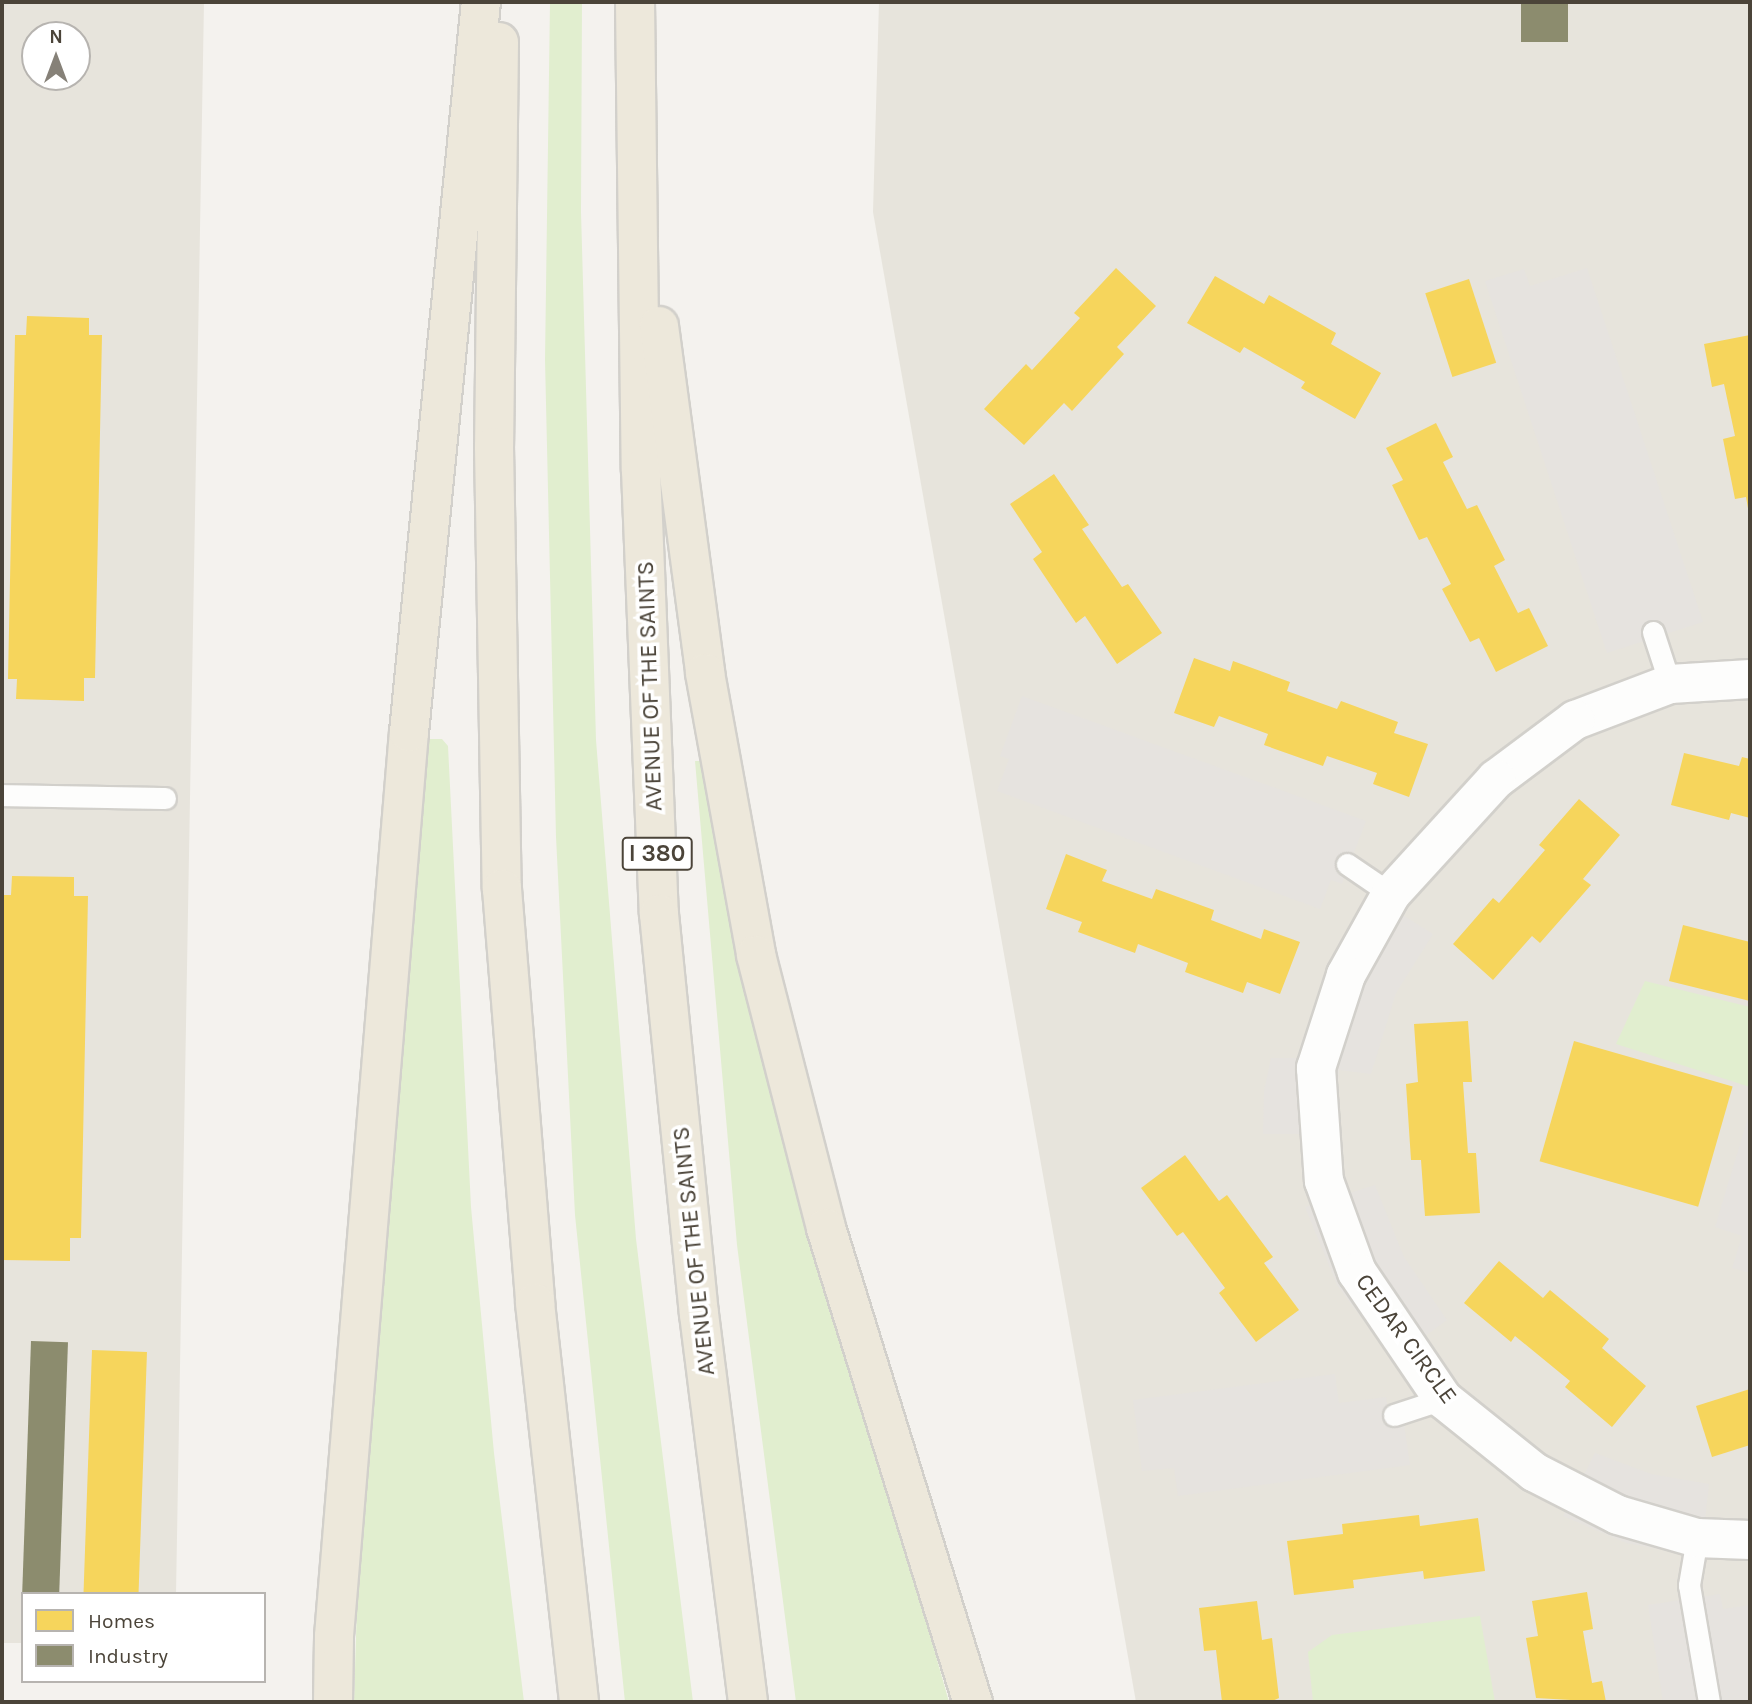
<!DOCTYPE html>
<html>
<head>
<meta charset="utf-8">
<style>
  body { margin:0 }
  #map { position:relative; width:1752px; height:1704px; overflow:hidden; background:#f4f2ee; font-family:Karla,sans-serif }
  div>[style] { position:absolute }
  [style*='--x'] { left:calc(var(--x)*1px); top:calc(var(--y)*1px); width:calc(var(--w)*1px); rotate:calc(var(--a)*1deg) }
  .residential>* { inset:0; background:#e7e4dc }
  .green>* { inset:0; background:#e1eecf }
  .parking>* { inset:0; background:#e6e3df }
  .homes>* { inset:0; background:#f6d55c; transform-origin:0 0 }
  .industry>* { inset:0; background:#8c8c6e; transform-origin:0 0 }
  .roads { filter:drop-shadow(2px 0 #d2d0cb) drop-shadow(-2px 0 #d2d0cb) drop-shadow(0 2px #d2d0cb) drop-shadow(0 -2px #d2d0cb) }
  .service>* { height:21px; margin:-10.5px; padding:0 10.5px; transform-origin:10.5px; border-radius:10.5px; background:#fdfdfc }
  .minor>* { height:38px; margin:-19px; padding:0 19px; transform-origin:19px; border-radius:19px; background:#fdfdfc }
  .motorway>* { height:38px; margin:-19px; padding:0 19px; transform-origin:19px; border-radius:19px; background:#ede8db }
  span { translate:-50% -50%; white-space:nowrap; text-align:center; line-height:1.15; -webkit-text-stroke:7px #fff; paint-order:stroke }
  .shield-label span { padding:2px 5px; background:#fff; border:2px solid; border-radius:5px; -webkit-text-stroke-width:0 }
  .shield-label { font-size:23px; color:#4b4439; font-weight:700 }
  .street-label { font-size:24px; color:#4b4439 }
  .frame { position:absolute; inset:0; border:4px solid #4b4439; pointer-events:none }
  .legend { position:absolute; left:21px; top:1592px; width:245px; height:91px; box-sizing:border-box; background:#fff; border:2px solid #b7b4b0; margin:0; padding:9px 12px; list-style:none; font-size:21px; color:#4b4439 }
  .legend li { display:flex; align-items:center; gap:14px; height:35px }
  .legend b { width:35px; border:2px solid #b7b4b0 }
  .north { position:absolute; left:21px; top:21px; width:70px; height:70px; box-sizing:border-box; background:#fff; border:2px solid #b7b4b0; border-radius:50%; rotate:0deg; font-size:19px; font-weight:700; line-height:28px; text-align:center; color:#4b4439 }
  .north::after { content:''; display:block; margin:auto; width:24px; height:32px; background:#868178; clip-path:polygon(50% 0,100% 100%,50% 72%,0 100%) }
</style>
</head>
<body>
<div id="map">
  <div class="residential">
    <div style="clip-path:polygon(evenodd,2px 2px,204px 2px,176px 1594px,23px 1594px,23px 1643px,2px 1643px,2px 2px,35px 35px,77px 35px,77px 77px,35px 77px,35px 35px)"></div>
    <div style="clip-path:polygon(879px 2px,1750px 2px,1750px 1702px,1136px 1702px,873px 212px)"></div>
  </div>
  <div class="green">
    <div style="clip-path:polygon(550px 2px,582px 2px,581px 212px,596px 740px,636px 1239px,693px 1702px,625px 1702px,575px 1215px,556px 837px,545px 360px)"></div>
    <div style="clip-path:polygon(426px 739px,442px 739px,448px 746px,471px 1207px,494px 1453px,524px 1702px,354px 1702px,357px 1605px)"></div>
    <div style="clip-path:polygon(695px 761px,704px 761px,881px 1461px,949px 1702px,796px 1702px,737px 1245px)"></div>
    <div style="clip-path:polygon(1645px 981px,1750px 1007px,1750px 1087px,1616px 1044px)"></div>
    <div style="clip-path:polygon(1480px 1616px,1495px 1702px,1313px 1702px,1308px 1652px,1332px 1635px)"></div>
  </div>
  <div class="parking">
    <div style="clip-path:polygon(1587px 268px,1703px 622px,1607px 653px,1485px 281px,1524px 269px,1530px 286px)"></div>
    <div style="clip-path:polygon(1022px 696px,1366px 821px,1342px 884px,1331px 880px,1320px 909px,997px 791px,1009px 759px,1000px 756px)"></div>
    <div style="clip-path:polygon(1371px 895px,1433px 934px,1396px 993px,1371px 1074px,1339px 1070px,1335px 1134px,1263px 1134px,1264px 1091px,1271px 1058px,1300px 1058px)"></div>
    <div style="clip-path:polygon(1750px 1111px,1750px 1273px,1732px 1268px,1742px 1236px,1715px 1227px)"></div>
    <div style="clip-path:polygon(1375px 1185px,1404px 1257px,1447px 1320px,1393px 1360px,1337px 1285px,1305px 1207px)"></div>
    <div style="clip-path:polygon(1335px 1374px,1339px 1403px,1386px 1397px,1390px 1425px,1404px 1424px,1410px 1465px,1178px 1496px,1174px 1468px,1142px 1471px,1133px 1400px)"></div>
    <div style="clip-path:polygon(1595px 1453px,1651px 1474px,1709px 1484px,1701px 1557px,1626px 1543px,1563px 1516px)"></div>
    <div style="clip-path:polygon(1720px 1594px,1723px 1609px,1750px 1605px,1750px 1702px,1663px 1702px,1648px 1605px)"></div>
  </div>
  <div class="homes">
    <div style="clip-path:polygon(1116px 268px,1156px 306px,1117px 347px,1124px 354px,1072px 411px,1064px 403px,1024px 445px,984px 409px,1026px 364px,1032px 370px,1080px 318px,1074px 313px)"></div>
    <div style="clip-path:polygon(1215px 276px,1264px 304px,1269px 295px,1336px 333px,1331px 344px,1381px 373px,1355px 419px,1301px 388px,1305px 382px,1244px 347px,1240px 353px,1187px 323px)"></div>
    <div style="left:1469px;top:279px;width:88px;height:46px;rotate:72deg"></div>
    <div style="clip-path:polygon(27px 316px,89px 318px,89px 335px,102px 335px,95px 678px,84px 678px,84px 701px,16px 699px,17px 679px,8px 679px,15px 335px,26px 335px)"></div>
    <div style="clip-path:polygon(1750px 335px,1750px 514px,1749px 514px,1746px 497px,1735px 499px,1723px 439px,1735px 436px,1724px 384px,1712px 387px,1704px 344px)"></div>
    <div style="clip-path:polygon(1436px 423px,1453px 457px,1443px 462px,1467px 509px,1477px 505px,1505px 560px,1494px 566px,1518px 613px,1529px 608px,1548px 646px,1496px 672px,1479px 638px,1470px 642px,1442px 589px,1451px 584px,1427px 537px,1419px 540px,1392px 485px,1403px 480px,1386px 448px)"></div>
    <div style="clip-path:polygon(1054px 474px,1089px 525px,1082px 529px,1122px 587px,1128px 584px,1162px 633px,1117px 664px,1085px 616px,1076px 623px,1033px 559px,1042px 552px,1010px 504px)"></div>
    <div style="clip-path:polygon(1194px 658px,1230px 671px,1233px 661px,1290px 682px,1287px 691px,1337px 709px,1341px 701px,1398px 722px,1394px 733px,1428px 744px,1409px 797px,1373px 784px,1377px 773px,1327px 756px,1323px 766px,1264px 745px,1268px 734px,1219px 716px,1214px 727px,1174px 713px)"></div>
    <div style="clip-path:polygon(1684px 753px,1739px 766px,1742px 757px,1750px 759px,1750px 818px,1731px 813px,1729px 820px,1671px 805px)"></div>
    <div style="clip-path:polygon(1579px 799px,1620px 835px,1583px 879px,1591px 885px,1540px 943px,1532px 936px,1493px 980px,1453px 944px,1493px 898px,1499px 903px,1545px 850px,1539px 845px)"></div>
    <div style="clip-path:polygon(1066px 854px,1107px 870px,1102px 881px,1152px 899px,1156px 889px,1214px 910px,1211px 920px,1261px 939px,1264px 929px,1300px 942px,1280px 994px,1247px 982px,1243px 993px,1185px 972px,1188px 963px,1138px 944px,1135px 953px,1078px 932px,1082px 922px,1046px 909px)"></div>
    <div style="clip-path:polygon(12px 876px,74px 877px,74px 896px,88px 896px,81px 1238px,70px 1238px,70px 1261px,2px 1260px,2px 895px,11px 895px)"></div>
    <div style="clip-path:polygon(1683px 925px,1750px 942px,1750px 1001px,1669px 981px)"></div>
    <div style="clip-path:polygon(1468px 1021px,1472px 1082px,1463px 1082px,1468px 1153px,1476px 1153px,1480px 1213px,1425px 1216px,1421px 1160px,1411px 1160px,1406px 1084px,1418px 1082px,1414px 1024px)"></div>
    <div style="left:1574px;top:1041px;width:165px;height:125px;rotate:16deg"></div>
    <div style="clip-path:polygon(1185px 1155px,1219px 1201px,1227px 1195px,1273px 1257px,1264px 1263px,1299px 1310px,1256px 1342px,1219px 1293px,1225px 1288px,1183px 1232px,1177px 1236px,1141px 1188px)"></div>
    <div style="clip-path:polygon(1499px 1261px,1543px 1298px,1550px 1290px,1609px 1339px,1602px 1348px,1646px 1386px,1612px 1427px,1565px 1387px,1570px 1381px,1515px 1336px,1511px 1342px,1464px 1303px)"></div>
    <div style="left:92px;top:1350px;width:55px;height:244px;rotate:2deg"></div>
    <div style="clip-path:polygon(1750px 1389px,1750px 1445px,1712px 1457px,1696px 1406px)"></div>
    <div style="clip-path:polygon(1419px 1515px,1420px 1526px,1478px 1518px,1485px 1571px,1424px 1579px,1423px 1571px,1353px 1580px,1354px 1588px,1294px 1595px,1287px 1541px,1343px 1534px,1342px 1524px)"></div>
    <div style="clip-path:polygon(1587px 1592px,1593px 1629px,1583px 1631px,1592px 1683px,1602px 1681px,1606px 1702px,1536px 1698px,1526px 1638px,1538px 1636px,1532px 1601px)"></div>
    <div style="clip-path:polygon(1257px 1601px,1262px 1640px,1272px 1638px,1279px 1698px,1270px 1702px,1222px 1702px,1216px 1650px,1204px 1651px,1199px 1608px)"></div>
  </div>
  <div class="industry">
    <div style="left:1521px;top:2px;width:47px;height:40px"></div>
    <div style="left:31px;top:1341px;width:37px;height:253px;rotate:2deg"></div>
  </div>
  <div class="roads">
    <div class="service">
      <div style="--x:1653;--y:632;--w:55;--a:71.9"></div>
      <div style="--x:2;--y:795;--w:163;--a:1.1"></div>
      <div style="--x:1347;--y:864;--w:53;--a:34.3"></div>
      <div style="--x:1394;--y:1415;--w:52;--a:-18.1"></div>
      <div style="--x:1697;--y:1538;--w:48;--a:99.7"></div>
      <div style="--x:1689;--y:1585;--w:119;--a:80.3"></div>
    </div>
    <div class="minor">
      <div style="--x:1750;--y:679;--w:80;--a:176.4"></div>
      <div style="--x:1670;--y:684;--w:102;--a:159.2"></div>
      <div style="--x:1575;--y:720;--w:99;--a:143.2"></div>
      <div style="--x:1496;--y:779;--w:156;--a:132.4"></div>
      <div style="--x:1391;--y:894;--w:93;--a:119.1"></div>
      <div style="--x:1346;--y:975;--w:98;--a:107.9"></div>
      <div style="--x:1316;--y:1068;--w:113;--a:86"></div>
      <div style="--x:1324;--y:1181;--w:97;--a:70.1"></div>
      <div style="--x:1357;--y:1272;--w:153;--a:55.9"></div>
      <div style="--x:1443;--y:1399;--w:117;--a:38.7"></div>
      <div style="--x:1534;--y:1472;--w:94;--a:27.1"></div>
      <div style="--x:1618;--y:1515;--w:82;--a:16.2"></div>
      <div style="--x:1697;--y:1538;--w:53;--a:2.2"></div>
    </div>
    <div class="motorway">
      <div style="--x:635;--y:2;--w:468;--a:89.3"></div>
      <div style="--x:641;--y:470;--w:444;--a:87.7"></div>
      <div style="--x:659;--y:914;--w:402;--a:84.3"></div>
      <div style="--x:699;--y:1314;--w:391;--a:82.8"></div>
      <div style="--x:499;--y:42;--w:405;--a:90.7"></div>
      <div style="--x:494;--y:447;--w:442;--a:89"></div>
      <div style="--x:502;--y:889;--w:415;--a:85.4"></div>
      <div style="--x:535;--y:1303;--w:401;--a:83.7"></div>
      <div style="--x:659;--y:326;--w:350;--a:82.4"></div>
      <div style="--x:705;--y:673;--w:287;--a:79.7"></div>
      <div style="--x:756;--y:955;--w:282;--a:75.6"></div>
      <div style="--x:826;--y:1228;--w:496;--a:72.8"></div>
      <div style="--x:333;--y:1702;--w:66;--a:-89.1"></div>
      <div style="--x:334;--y:1636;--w:907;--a:-85.26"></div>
      <div style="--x:409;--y:732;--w:734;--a:-84.37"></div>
    </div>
  </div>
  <div class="shield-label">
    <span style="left:657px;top:854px">I 380</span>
  </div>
  <div class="street-label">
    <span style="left:650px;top:686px;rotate:-92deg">AVENUE OF THE SAINTS</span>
    <span style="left:694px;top:1251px;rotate:-96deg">AVENUE OF THE SAINTS</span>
    <span style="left:1406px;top:1339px;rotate:54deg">CEDAR CIRCLE</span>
  </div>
  <div class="frame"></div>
  <ul class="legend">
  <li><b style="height:19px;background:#f6d55c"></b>Homes</li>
  <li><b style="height:19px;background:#8c8c6e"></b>Industry</li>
  </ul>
  <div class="north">N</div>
</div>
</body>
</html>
